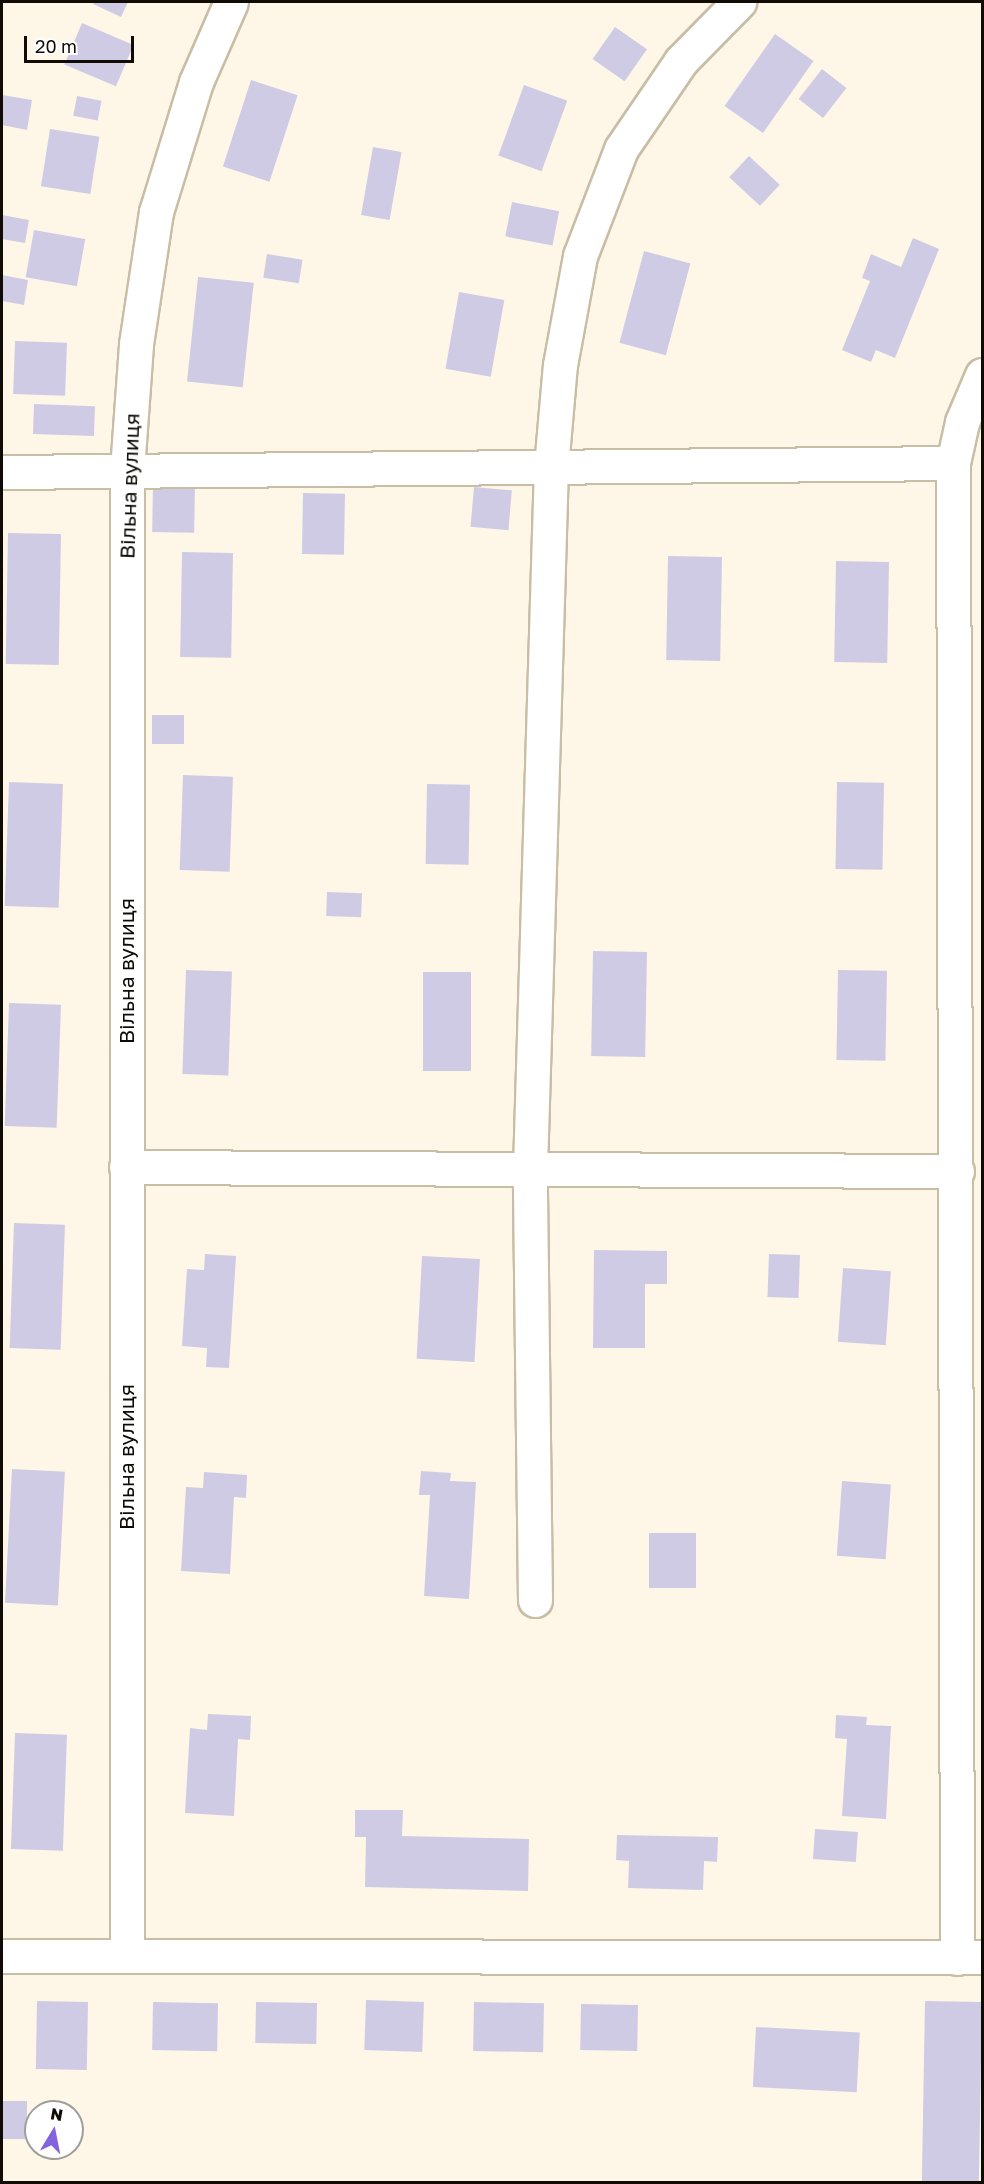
<!DOCTYPE html>
<html>
<head>
<meta charset="utf-8">
<style>
  body { margin:0 }
  #map { position:relative; width:984px; height:2184px; overflow:hidden; background:#fef7e8; font-family:"Golos Text",sans-serif }
  div>[style] { position:absolute }
  [style*='--x'] { left:calc(var(--x)*1px); top:calc(var(--y)*1px); width:calc(var(--w)*1px); rotate:calc(var(--a)*1deg) }
  .building>* { inset:0; background:#cfcbe4; transform-origin:0 0 }
  .roads { filter:drop-shadow(2px 0 #c8bda5) drop-shadow(-2px 0 #c8bda5) drop-shadow(0 2px #c8bda5) drop-shadow(0 -2px #c8bda5) }
  .minor>* { height:33px; margin:-16.5px; padding:0 16.5px; transform-origin:16.5px; border-radius:16.5px; background:#fff }
  span { translate:-50% -50%; white-space:nowrap; text-align:center; line-height:1.15; -webkit-text-stroke:6px #fff; paint-order:stroke }
  .street-label { font-size:21px; color:#100c05 }
  .frame { position:absolute; inset:0; border:3px solid #100c05; pointer-events:none }
  .north { position:absolute; left:24px; top:2100px; width:60px; height:60px; box-sizing:border-box; background:#fff; border:2px solid #9f9e9b; border-radius:50%; rotate:10deg; font-size:16px; font-weight:700; line-height:24px; text-align:center; color:#100c05 }
  .north::after { content:''; display:block; margin:auto; width:21px; height:27px; background:#8363de; clip-path:polygon(50% 0,100% 100%,50% 72%,0 100%) }
  .scale { position:absolute; left:24px; top:36px; width:110px; height:27px; box-sizing:border-box; border:3px solid #100c05; border-top:0; padding-left:8px; font-size:18px; line-height:21px; white-space:nowrap; color:#100c05; -webkit-text-stroke:4px #fff; paint-order:stroke }
</style>
</head>
<body>
<div id="map">
  <div class="building">
    <div style="clip-path:polygon(94px 2px,128px 2px,121px 17px,93px 4px)"></div>
    <div style="left:82px;top:23px;width:56px;height:45px;rotate:23deg"></div>
    <div style="left:615px;top:27px;width:39px;height:39px;rotate:35deg"></div>
    <div style="left:775px;top:34px;width:47px;height:88px;rotate:35deg"></div>
    <div style="left:822px;top:69px;width:31px;height:38px;rotate:38deg"></div>
    <div style="left:251px;top:80px;width:49px;height:91px;rotate:18deg"></div>
    <div style="left:524px;top:85px;width:46px;height:75px;rotate:20deg"></div>
    <div style="clip-path:polygon(2px 95px,32px 100px,27px 130px,2px 125px)"></div>
    <div style="left:77px;top:96px;width:25px;height:20px;rotate:11deg"></div>
    <div style="left:50px;top:129px;width:50px;height:58px;rotate:9deg"></div>
    <div style="left:373px;top:147px;width:29px;height:69px;rotate:10deg"></div>
    <div style="left:749px;top:156px;width:42px;height:29px;rotate:43deg"></div>
    <div style="left:512px;top:202px;width:48px;height:35px;rotate:11deg"></div>
    <div style="clip-path:polygon(2px 215px,29px 220px,25px 243px,2px 239px)"></div>
    <div style="left:34px;top:230px;width:52px;height:48px;rotate:10deg"></div>
    <div style="clip-path:polygon(913px 238px,939px 249px,895px 358px,876px 350px,871px 362px,842px 350px,870px 281px,862px 278px,871px 254px,901px 267px)"></div>
    <div style="left:644px;top:251px;width:48px;height:95px;rotate:15deg"></div>
    <div style="left:267px;top:254px;width:36px;height:24px;rotate:9deg"></div>
    <div style="clip-path:polygon(2px 275px,28px 280px,24px 305px,2px 301px)"></div>
    <div style="left:198px;top:277px;width:56px;height:105px;rotate:6deg"></div>
    <div style="left:459px;top:292px;width:46px;height:78px;rotate:10deg"></div>
    <div style="left:15px;top:341px;width:52px;height:53px;rotate:2deg"></div>
    <div style="left:34px;top:404px;width:61px;height:30px;rotate:2deg"></div>
    <div style="left:153px;top:484px;width:42px;height:48px;rotate:1deg"></div>
    <div style="left:474px;top:487px;width:38px;height:40px;rotate:5deg"></div>
    <div style="left:303px;top:493px;width:42px;height:61px;rotate:1deg"></div>
    <div style="left:8px;top:533px;width:53px;height:131px;rotate:1deg"></div>
    <div style="left:182px;top:552px;width:51px;height:105px;rotate:1deg"></div>
    <div style="left:668px;top:556px;width:54px;height:104px;rotate:1deg"></div>
    <div style="left:836px;top:561px;width:53px;height:101px;rotate:1deg"></div>
    <div style="left:152px;top:715px;width:32px;height:29px"></div>
    <div style="left:183px;top:775px;width:50px;height:95px;rotate:2deg"></div>
    <div style="left:9px;top:782px;width:54px;height:124px;rotate:2deg"></div>
    <div style="left:837px;top:782px;width:47px;height:87px;rotate:1deg"></div>
    <div style="left:427px;top:784px;width:43px;height:80px;rotate:1deg"></div>
    <div style="left:327px;top:892px;width:35px;height:24px;rotate:2deg"></div>
    <div style="left:593px;top:951px;width:54px;height:105px;rotate:1deg"></div>
    <div style="left:186px;top:970px;width:46px;height:104px;rotate:2deg"></div>
    <div style="left:838px;top:970px;width:49px;height:90px;rotate:1deg"></div>
    <div style="left:423px;top:972px;width:48px;height:99px"></div>
    <div style="left:9px;top:1003px;width:52px;height:123px;rotate:2deg"></div>
    <div style="left:14px;top:1223px;width:51px;height:125px;rotate:2deg"></div>
    <div style="clip-path:polygon(594px 1250px,667px 1251px,667px 1284px,645px 1284px,645px 1348px,593px 1348px)"></div>
    <div style="clip-path:polygon(205px 1254px,236px 1256px,229px 1368px,206px 1367px,207px 1348px,182px 1346px,187px 1269px,204px 1270px)"></div>
    <div style="left:769px;top:1254px;width:31px;height:43px;rotate:2deg"></div>
    <div style="left:422px;top:1256px;width:58px;height:103px;rotate:3deg"></div>
    <div style="left:843px;top:1268px;width:48px;height:74px;rotate:4deg"></div>
    <div style="left:12px;top:1469px;width:53px;height:134px;rotate:3deg"></div>
    <div style="clip-path:polygon(421px 1471px,451px 1473px,450px 1481px,476px 1482px,469px 1599px,424px 1596px,430px 1495px,419px 1495px)"></div>
    <div style="clip-path:polygon(204px 1472px,247px 1475px,246px 1498px,234px 1497px,230px 1574px,181px 1571px,186px 1487px,203px 1488px)"></div>
    <div style="left:842px;top:1481px;width:49px;height:75px;rotate:4deg"></div>
    <div style="left:649px;top:1533px;width:47px;height:55px"></div>
    <div style="clip-path:polygon(208px 1714px,251px 1716px,250px 1740px,238px 1739px,234px 1816px,185px 1813px,190px 1728px,207px 1730px)"></div>
    <div style="clip-path:polygon(836px 1715px,867px 1717px,866px 1725px,891px 1726px,886px 1819px,842px 1816px,847px 1739px,835px 1738px)"></div>
    <div style="left:15px;top:1733px;width:52px;height:116px;rotate:2deg"></div>
    <div style="clip-path:polygon(355px 1810px,403px 1810px,402px 1836px,529px 1839px,528px 1891px,365px 1887px,366px 1837px,355px 1837px)"></div>
    <div style="left:815px;top:1829px;width:43px;height:30px;rotate:4deg"></div>
    <div style="clip-path:polygon(617px 1835px,718px 1837px,717px 1862px,704px 1861px,703px 1890px,628px 1888px,629px 1861px,616px 1860px)"></div>
    <div style="left:366px;top:2000px;width:58px;height:50px;rotate:2deg"></div>
    <div style="left:37px;top:2001px;width:51px;height:68px;rotate:1deg"></div>
    <div style="left:925px;top:2001px;width:57px;height:181px;rotate:1deg"></div>
    <div style="left:153px;top:2002px;width:65px;height:48px;rotate:1deg"></div>
    <div style="left:256px;top:2002px;width:61px;height:41px;rotate:1deg"></div>
    <div style="left:474px;top:2002px;width:70px;height:49px;rotate:1deg"></div>
    <div style="left:581px;top:2004px;width:57px;height:46px;rotate:1deg"></div>
    <div style="left:756px;top:2027px;width:104px;height:60px;rotate:3deg"></div>
    <div style="left:2px;top:2101px;width:25px;height:38px"></div>
  </div>
  <div class="roads">
    <div class="minor">
      <div style="--x:2;--y:472;--w:951;--a:-0.54"></div>
      <div style="--x:126;--y:1167;--w:831;--a:0.28"></div>
      <div style="--x:535;--y:1600;--w:431;--a:-90.7"></div>
      <div style="--x:530;--y:1169;--w:702;--a:-88.29"></div>
      <div style="--x:551;--y:467;--w:102;--a:-85"></div>
      <div style="--x:560;--y:365;--w:111;--a:-79.6"></div>
      <div style="--x:580;--y:256;--w:115;--a:-69"></div>
      <div style="--x:621;--y:149;--w:107;--a:-55.7"></div>
      <div style="--x:681;--y:61;--w:83;--a:-45.5"></div>
      <div style="--x:2;--y:1956;--w:980;--a:0.06"></div>
      <div style="--x:127;--y:1956;--w:1486;--a:-90"></div>
      <div style="--x:127;--y:470;--w:126;--a:-85.9"></div>
      <div style="--x:136;--y:344;--w:134;--a:-81.4"></div>
      <div style="--x:156;--y:212;--w:136;--a:-72.9"></div>
      <div style="--x:196;--y:82;--w:87;--a:-66.4"></div>
      <div style="--x:957;--y:1958;--w:1495;--a:-90.15"></div>
      <div style="--x:953;--y:463;--w:42;--a:-77.6"></div>
      <div style="--x:962;--y:422;--w:51;--a:-66.9"></div>
    </div>
  </div>
  <div class="street-label">
    <span style="left:129px;top:486px;rotate:-88deg">Вільна вулиця</span>
    <span style="left:126px;top:971px;rotate:-90deg">Вільна вулиця</span>
    <span style="left:126px;top:1457px;rotate:-90deg">Вільна вулиця</span>
  </div>
  <div class="frame"></div>
  <div class="north">N</div>
  <div class="scale">20 m</div>
</div>
</body>
</html>
